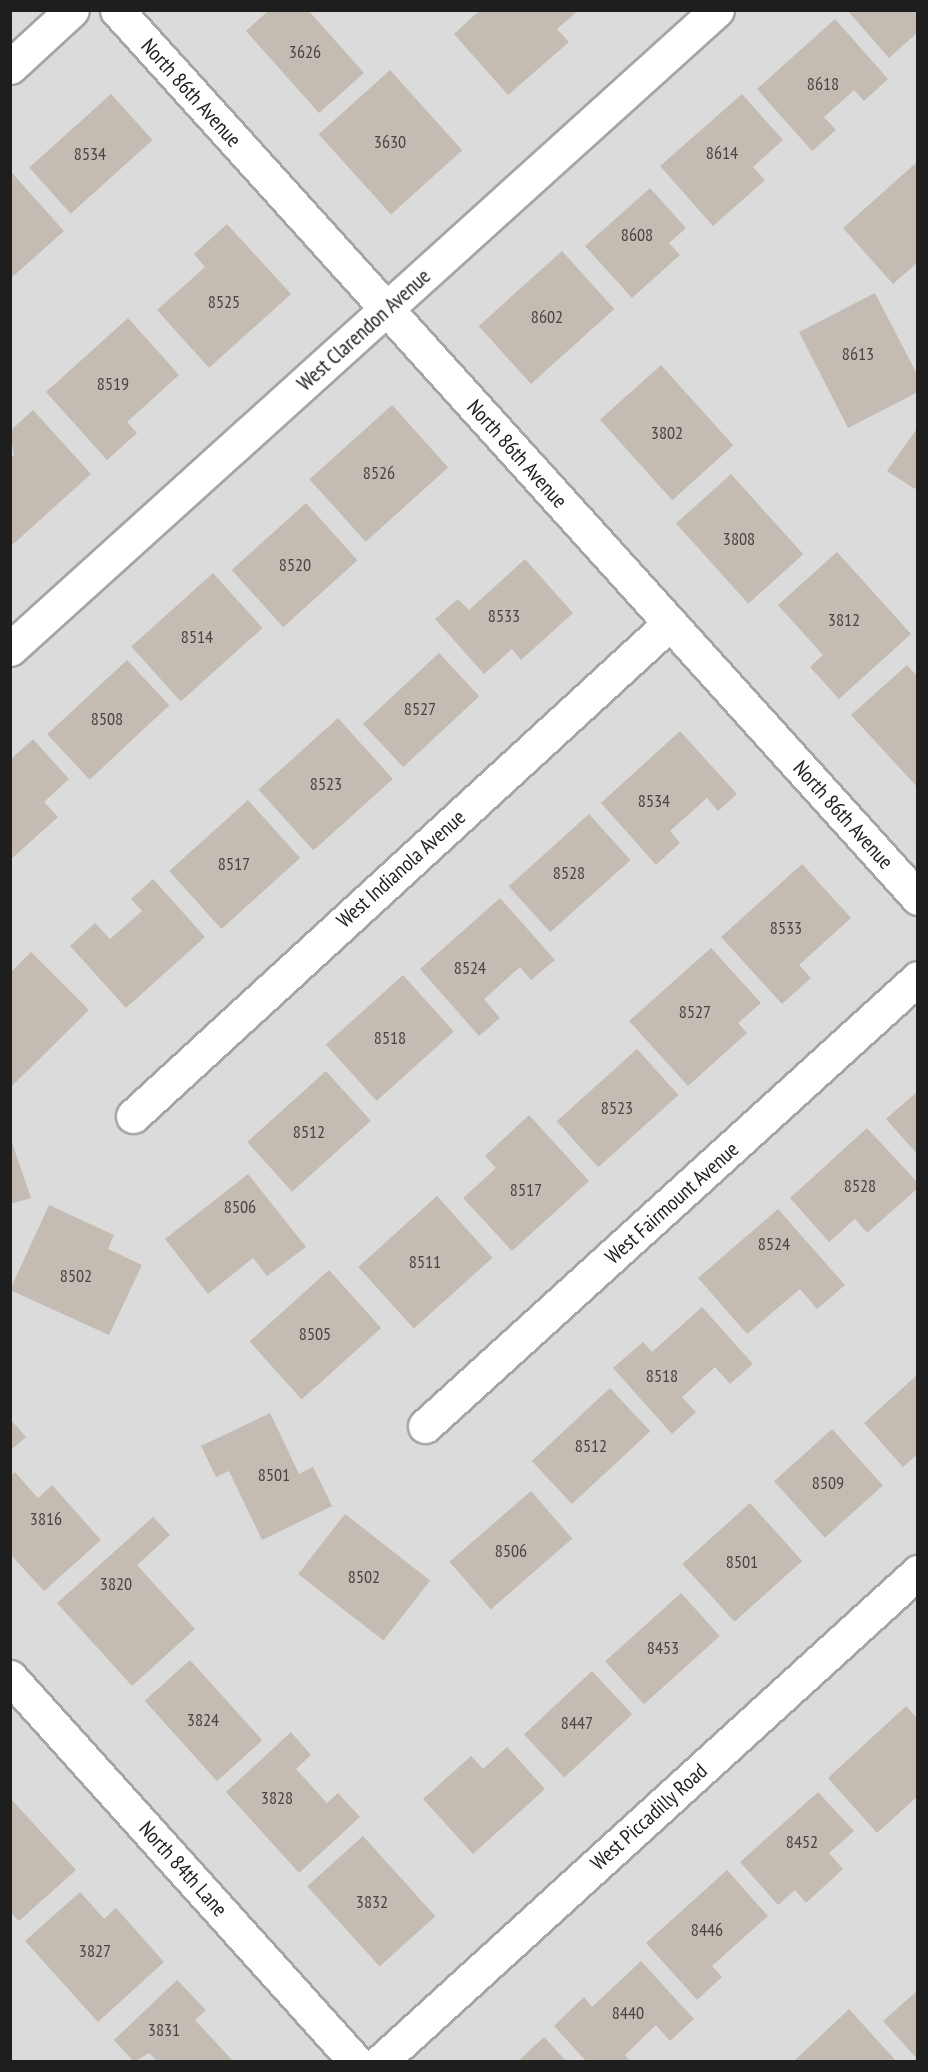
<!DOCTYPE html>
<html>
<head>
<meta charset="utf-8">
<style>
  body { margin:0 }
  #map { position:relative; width:928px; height:2072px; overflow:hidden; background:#efece4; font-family:"PT Sans Narrow",sans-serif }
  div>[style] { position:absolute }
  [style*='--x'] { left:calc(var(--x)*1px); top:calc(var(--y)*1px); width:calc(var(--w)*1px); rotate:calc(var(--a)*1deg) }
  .residential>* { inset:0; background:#dcdbdb; transform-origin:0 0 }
  .building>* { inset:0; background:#c4bbb3; transform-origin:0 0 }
  .roads { filter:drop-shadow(2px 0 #a5a5a5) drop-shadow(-2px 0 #a5a5a5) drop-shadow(0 2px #a5a5a5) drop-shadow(0 -2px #a5a5a5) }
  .street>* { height:33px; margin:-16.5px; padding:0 16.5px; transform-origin:16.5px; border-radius:16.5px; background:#fff }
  span { translate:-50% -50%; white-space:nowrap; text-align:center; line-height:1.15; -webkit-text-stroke:4.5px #fff; paint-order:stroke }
  .number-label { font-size:18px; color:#484543 }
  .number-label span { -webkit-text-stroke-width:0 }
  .street-label { font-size:21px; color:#1e1e1e }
  .frame { position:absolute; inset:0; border:12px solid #1e1e1e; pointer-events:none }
</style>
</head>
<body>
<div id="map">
  <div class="residential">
    <div style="left:11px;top:11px;width:906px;height:2051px"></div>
  </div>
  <div class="building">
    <div style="clip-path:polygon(269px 10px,308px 10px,364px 73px,319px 113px,246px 31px)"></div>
    <div style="clip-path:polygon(480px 10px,579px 10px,557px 29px,569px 42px,508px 95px,454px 34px)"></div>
    <div style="clip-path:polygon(847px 10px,918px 10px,918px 32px,889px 58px)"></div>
    <div style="clip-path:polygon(835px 19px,888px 79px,864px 101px,854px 90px,824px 117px,836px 130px,812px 151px,757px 89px)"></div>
    <div style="left:390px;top:70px;width:108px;height:96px;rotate:48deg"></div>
    <div style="left:111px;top:94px;width:62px;height:110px;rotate:48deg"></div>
    <div style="clip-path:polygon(742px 94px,783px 140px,753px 167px,765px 180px,713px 226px,660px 166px)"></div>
    <div style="clip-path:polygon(918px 161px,918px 262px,893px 284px,843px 228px)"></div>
    <div style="clip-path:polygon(12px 173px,64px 231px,10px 279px,10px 174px)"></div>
    <div style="clip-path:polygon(650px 188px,686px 228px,669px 243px,680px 255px,632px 298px,585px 246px)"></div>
    <div style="clip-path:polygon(227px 224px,291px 294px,209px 368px,157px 310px,205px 267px,194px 254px)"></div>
    <div style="left:562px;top:251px;width:78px;height:112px;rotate:48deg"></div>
    <div style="clip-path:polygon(875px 293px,918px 376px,918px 392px,848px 428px,799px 332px)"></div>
    <div style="clip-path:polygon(128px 318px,179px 375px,127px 422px,137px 433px,107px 460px,46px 392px)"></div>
    <div style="left:661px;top:365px;width:108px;height:82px;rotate:48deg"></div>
    <div style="left:392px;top:405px;width:84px;height:111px;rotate:48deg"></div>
    <div style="clip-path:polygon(33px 410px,91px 474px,10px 547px,10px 458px,14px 455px,10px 431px)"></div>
    <div style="clip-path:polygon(918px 427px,918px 485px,915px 489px,887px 471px)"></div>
    <div style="left:731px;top:474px;width:108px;height:74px;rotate:48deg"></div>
    <div style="left:306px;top:503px;width:77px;height:100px;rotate:48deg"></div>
    <div style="clip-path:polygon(837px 552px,911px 634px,839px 699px,810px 667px,823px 655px,778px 605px)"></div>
    <div style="clip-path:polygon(525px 559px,573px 613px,521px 660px,512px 649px,484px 674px,435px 619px,458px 599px,469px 610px)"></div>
    <div style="left:213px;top:573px;width:74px;height:110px;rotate:48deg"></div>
    <div style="left:439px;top:653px;width:59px;height:104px;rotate:47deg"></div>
    <div style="left:127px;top:660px;width:62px;height:109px;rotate:47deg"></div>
    <div style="clip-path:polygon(907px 665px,918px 677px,918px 788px,851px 715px)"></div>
    <div style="left:338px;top:718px;width:82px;height:107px;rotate:48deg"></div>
    <div style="clip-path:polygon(680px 731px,737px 794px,718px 811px,707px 798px,670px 831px,680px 843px,656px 865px,601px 803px)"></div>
    <div style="clip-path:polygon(33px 739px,69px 779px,44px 802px,58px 817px,10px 860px,10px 760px)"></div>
    <div style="left:248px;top:800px;width:78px;height:106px;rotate:48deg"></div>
    <div style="left:589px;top:814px;width:62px;height:108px;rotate:48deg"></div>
    <div style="clip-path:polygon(802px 864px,851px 918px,799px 965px,811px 978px,782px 1004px,721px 937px)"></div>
    <div style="clip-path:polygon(153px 879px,205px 937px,126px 1008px,70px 946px,95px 923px,110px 939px,142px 911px,131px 899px)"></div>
    <div style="clip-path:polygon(500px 898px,555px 960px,531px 980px,520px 967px,484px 999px,500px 1018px,479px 1036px,420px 969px)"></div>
    <div style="clip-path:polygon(711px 948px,761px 1003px,738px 1023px,747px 1033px,688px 1086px,629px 1021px)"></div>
    <div style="clip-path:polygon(31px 952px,89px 1010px,12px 1086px,10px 973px)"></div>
    <div style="left:403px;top:975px;width:76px;height:104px;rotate:48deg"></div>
    <div style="left:637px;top:1049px;width:62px;height:108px;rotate:48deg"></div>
    <div style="left:326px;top:1071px;width:67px;height:106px;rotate:48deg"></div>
    <div style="clip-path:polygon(918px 1091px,918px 1155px,886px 1119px)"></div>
    <div style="clip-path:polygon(529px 1115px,589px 1181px,512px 1251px,463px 1198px,496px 1168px,485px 1156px)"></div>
    <div style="clip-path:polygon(867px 1128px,918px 1183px,918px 1188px,867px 1233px,855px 1219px,829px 1242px,790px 1198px)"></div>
    <div style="clip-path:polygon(10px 1137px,31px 1198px,10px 1204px)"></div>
    <div style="clip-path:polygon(248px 1174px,306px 1247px,267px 1276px,253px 1258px,208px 1294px,165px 1239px)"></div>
    <div style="left:437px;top:1196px;width:83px;height:106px;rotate:48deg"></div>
    <div style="clip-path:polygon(49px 1205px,114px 1235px,108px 1249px,142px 1265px,109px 1335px,10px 1290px)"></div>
    <div style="clip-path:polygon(778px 1209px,845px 1285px,817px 1309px,800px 1289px,747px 1334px,698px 1278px)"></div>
    <div style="left:329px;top:1270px;width:78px;height:107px;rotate:48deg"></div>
    <div style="clip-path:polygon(702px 1307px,753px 1364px,730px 1384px,715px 1367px,682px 1397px,696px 1412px,672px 1434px,613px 1368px,643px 1342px,652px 1352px)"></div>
    <div style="clip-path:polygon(918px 1374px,918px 1454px,903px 1467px,864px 1423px)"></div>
    <div style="left:610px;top:1388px;width:59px;height:107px;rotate:47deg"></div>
    <div style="clip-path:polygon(270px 1413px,299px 1474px,313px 1467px,332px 1506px,262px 1540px,229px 1471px,216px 1477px,201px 1446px)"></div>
    <div style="clip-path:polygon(10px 1419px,26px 1437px,10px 1451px)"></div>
    <div style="left:832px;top:1429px;width:76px;height:78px;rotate:48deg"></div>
    <div style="clip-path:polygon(15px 1472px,38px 1498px,52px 1485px,101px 1540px,44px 1591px,10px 1554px,10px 1476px)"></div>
    <div style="left:531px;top:1491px;width:63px;height:108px;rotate:49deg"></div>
    <div style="left:750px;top:1503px;width:78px;height:91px;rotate:48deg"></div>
    <div style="left:345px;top:1514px;width:108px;height:76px;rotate:38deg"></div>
    <div style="clip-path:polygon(153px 1517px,170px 1535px,137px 1565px,195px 1629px,132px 1686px,57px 1603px)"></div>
    <div style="left:681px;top:1593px;width:58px;height:102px;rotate:48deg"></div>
    <div style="left:190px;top:1660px;width:108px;height:61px;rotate:48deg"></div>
    <div style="left:592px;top:1671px;width:59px;height:93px;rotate:47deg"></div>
    <div style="clip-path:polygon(906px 1706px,918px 1719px,918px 1796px,877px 1833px,828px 1778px)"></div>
    <div style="clip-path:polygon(291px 1732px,311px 1755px,296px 1769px,327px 1803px,338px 1793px,360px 1817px,299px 1873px,226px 1792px)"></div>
    <div style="clip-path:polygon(507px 1747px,545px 1789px,473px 1854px,423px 1799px,471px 1756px,483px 1769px)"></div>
    <div style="clip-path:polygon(818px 1792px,854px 1831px,829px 1853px,843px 1869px,806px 1903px,795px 1890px,778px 1905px,740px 1862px)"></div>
    <div style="clip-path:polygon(10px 1798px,76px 1870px,19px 1921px,10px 1912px)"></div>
    <div style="left:363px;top:1836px;width:108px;height:75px;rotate:48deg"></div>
    <div style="clip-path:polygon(727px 1870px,768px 1916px,712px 1966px,722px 1977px,697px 2000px,646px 1943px)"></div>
    <div style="clip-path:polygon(80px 1892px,104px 1919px,116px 1908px,164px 1962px,98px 2022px,25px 1941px)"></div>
    <div style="clip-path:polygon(641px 1961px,694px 2019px,670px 2041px,656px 2025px,625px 2055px,631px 2062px,587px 2062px,554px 2026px,584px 1997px,592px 2007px)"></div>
    <div style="clip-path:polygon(177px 1980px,206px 2010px,195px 2020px,234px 2062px,158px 2062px,149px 2053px,134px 2062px,114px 2040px)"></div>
    <div style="clip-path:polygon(918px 1990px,918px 2060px,883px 2021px)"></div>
    <div style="clip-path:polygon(849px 2009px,897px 2062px,793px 2062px)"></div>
    <div style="clip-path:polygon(544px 2037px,567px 2062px,517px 2062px)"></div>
  </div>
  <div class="roads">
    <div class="street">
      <div style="--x:117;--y:10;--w:1196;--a:47.95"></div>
      <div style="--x:10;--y:67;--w:84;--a:-42.6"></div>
      <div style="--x:10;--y:649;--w:953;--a:-42.11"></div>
      <div style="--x:133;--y:1116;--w:729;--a:-42.55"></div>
      <div style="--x:425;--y:1426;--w:666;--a:-42.26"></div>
      <div style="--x:10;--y:1677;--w:518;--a:48.05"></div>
      <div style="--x:380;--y:2062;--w:728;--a:-42.33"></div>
    </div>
  </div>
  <div class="number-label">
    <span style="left:305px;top:52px">3626</span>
    <span style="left:823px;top:84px">8618</span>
    <span style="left:390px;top:142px">3630</span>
    <span style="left:722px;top:153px">8614</span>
    <span style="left:90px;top:154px">8534</span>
    <span style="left:637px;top:235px">8608</span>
    <span style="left:224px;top:302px">8525</span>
    <span style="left:547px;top:317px">8602</span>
    <span style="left:858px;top:354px">8613</span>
    <span style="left:113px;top:384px">8519</span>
    <span style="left:667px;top:433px">3802</span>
    <span style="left:379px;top:473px">8526</span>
    <span style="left:739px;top:539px">3808</span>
    <span style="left:295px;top:565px">8520</span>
    <span style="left:504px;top:616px">8533</span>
    <span style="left:844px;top:620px">3812</span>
    <span style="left:197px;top:637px">8514</span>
    <span style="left:420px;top:709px">8527</span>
    <span style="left:107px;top:719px">8508</span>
    <span style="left:326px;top:784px">8523</span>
    <span style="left:654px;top:801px">8534</span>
    <span style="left:234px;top:864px">8517</span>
    <span style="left:569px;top:873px">8528</span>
    <span style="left:786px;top:928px">8533</span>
    <span style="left:470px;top:968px">8524</span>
    <span style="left:695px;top:1012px">8527</span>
    <span style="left:390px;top:1038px">8518</span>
    <span style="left:617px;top:1108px">8523</span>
    <span style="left:309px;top:1132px">8512</span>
    <span style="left:860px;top:1186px">8528</span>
    <span style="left:526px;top:1190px">8517</span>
    <span style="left:240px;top:1207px">8506</span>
    <span style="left:774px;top:1244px">8524</span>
    <span style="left:425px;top:1262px">8511</span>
    <span style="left:76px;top:1276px">8502</span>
    <span style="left:315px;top:1334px">8505</span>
    <span style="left:662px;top:1376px">8518</span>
    <span style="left:591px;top:1446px">8512</span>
    <span style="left:274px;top:1475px">8501</span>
    <span style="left:828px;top:1483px">8509</span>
    <span style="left:46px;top:1519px">3816</span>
    <span style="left:511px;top:1551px">8506</span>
    <span style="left:742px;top:1562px">8501</span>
    <span style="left:364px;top:1577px">8502</span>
    <span style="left:116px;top:1584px">3820</span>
    <span style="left:663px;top:1648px">8453</span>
    <span style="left:203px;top:1720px">3824</span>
    <span style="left:577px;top:1723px">8447</span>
    <span style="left:277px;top:1798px">3828</span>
    <span style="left:802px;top:1842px">8452</span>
    <span style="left:372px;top:1902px">3832</span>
    <span style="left:707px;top:1930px">8446</span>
    <span style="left:95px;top:1951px">3827</span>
    <span style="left:628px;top:2013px">8440</span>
    <span style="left:164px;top:2030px">3831</span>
  </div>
  <div class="street-label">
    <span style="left:191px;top:93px;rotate:48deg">North 86th Avenue</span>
    <span style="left:364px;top:330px;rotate:-42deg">West Clarendon Avenue</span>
    <span style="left:517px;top:454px;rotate:48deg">North 86th Avenue</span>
    <span style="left:843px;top:815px;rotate:48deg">North 86th Avenue</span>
    <span style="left:401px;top:869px;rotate:-42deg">West Indianola Avenue</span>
    <span style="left:672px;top:1203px;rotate:-42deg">West Fairmount Avenue</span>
    <span style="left:649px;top:1817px;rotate:-42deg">West Piccadilly Road</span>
    <span style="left:183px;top:1869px;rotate:48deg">North 84th Lane</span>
  </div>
  <div class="frame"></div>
</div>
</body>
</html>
